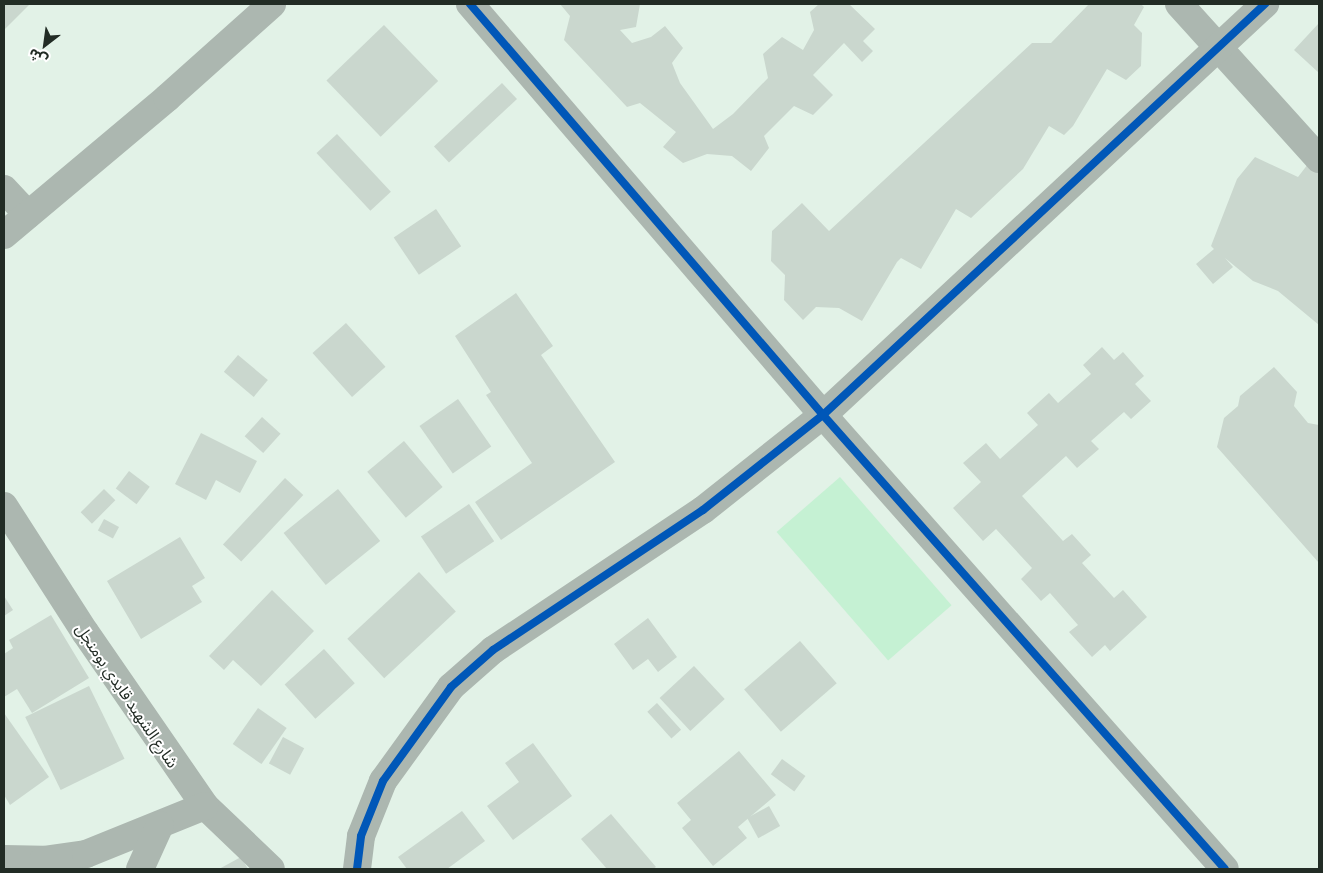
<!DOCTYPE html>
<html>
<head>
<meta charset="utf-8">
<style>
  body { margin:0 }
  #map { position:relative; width:1323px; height:873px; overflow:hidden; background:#e2f2e7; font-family:Literata,"Noto Sans Arabic",serif }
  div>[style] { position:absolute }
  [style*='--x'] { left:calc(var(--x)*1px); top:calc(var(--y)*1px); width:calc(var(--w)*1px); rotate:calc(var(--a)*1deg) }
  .green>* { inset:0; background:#c5f1d3; transform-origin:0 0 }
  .building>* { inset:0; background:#cad7ce; transform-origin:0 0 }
  .street>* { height:28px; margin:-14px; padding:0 14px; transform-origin:14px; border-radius:14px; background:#acb7b0 }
  .cycleway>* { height:8px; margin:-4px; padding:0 4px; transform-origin:4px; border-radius:4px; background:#0057b8 }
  span { translate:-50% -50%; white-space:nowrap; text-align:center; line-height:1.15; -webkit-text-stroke:4px #fff; paint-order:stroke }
  .street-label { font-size:16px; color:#222c25 }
  .frame { position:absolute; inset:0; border:5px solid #222c25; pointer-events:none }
  .north { position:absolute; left:20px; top:20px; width:50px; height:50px; -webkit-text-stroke:4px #fff; paint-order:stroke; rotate:210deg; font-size:14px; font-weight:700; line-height:20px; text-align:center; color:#222c25 }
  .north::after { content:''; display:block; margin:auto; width:18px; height:22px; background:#222c25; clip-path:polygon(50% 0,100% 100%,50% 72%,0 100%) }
</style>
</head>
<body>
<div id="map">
  <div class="green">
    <div style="left:840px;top:477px;width:170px;height:84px;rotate:49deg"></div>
  </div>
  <div class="building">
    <div style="clip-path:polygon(4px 4px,30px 4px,4px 30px)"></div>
    <div style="clip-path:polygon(560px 4px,640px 4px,636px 27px,620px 30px,632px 43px,651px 37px,665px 26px,683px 48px,672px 63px,680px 83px,713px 129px,733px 114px,768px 78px,763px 54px,782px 37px,803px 50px,814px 30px,810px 12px,819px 4px,849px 4px,875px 29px,863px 41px,873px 51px,862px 62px,844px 43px,813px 75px,833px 95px,813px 115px,794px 106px,764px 136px,769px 148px,751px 171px,732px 156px,707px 154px,683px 163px,663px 147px,676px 132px,640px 103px,627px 107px,564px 40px,570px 16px)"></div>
    <div style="clip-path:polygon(1089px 4px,1141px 4px,1144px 7px,1134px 25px,1142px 33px,1141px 66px,1126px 80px,1107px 69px,1073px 126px,1064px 135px,1049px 126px,1023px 169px,971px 218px,956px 209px,921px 269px,901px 258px,897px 262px,862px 321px,839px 308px,816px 307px,803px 320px,784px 300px,785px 275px,771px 261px,772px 231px,802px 203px,829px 231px,1032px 43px,1051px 43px)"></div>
    <div style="clip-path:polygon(1319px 23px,1319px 73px,1294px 50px)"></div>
    <div style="left:384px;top:25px;width:78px;height:80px;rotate:46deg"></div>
    <div style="left:502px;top:83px;width:22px;height:93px;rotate:47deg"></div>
    <div style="left:337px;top:134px;width:79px;height:28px;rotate:47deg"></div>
    <div style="clip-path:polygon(1255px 157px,1298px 177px,1308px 164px,1319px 173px,1319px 325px,1278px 291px,1253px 281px,1225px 258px,1233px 267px,1213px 284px,1196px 264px,1214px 249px,1211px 246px,1237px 179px)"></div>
    <div style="left:436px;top:209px;width:45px;height:51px;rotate:56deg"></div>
    <div style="clip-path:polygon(516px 293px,553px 346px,541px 355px,615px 462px,501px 540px,475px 502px,532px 463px,486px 395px,491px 392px,455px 336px)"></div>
    <div style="left:346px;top:323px;width:59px;height:45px;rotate:48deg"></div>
    <div style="clip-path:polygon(1102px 347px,1114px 360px,1123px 352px,1144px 376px,1135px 384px,1151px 401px,1131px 419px,1124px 412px,1091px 441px,1099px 449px,1077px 468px,1066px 456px,1022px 496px,1063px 541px,1072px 534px,1091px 555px,1082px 563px,1114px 598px,1123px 590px,1147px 617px,1110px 651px,1105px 645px,1092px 657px,1069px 632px,1078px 625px,1050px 593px,1041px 601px,1021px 579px,1032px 568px,996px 529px,983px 541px,953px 508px,981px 482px,963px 463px,986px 443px,1000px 459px,1038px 425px,1027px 413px,1049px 393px,1058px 403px,1091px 374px,1083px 365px)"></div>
    <div style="left:238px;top:355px;width:39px;height:22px;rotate:40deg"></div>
    <div style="clip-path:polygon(1274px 367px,1297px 392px,1294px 406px,1308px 423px,1319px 425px,1319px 563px,1217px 447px,1224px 418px,1238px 406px,1240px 396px)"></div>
    <div style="left:458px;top:399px;width:58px;height:47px;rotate:55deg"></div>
    <div style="left:262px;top:417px;width:25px;height:26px;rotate:42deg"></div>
    <div style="clip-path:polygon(201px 433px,257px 461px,240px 493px,216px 480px,206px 500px,175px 484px)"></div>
    <div style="left:404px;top:441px;width:60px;height:48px;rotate:50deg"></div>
    <div style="left:129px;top:471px;width:26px;height:22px;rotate:37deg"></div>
    <div style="left:285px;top:478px;width:25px;height:91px;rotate:43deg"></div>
    <div style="left:104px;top:489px;width:16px;height:33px;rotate:45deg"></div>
    <div style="left:338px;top:489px;width:67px;height:70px;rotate:51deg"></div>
    <div style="left:469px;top:504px;width:45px;height:58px;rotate:56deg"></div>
    <div style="left:104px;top:519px;width:17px;height:13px;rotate:28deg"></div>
    <div style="clip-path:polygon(180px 537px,205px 578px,192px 586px,202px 602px,141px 639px,107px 581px)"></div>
    <div style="left:419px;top:572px;width:54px;height:98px;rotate:47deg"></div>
    <div style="clip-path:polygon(272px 590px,314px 631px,261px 686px,233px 660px,224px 670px,209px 656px)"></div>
    <div style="clip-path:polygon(4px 596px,13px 610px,4px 616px)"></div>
    <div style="clip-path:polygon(51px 615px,89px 678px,32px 713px,17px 689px,4px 697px,4px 654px,13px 648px,9px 640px)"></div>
    <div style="clip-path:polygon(648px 618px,677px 657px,658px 672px,648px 659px,633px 670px,614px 644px)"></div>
    <div style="left:800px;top:641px;width:56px;height:74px;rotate:49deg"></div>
    <div style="left:324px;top:649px;width:46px;height:53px;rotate:48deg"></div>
    <div style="left:694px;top:666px;width:45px;height:47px;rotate:47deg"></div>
    <div style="left:89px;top:686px;width:81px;height:71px;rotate:64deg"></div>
    <div style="left:657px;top:703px;width:36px;height:13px;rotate:48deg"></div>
    <div style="left:258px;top:708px;width:35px;height:44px;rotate:35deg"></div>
    <div style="clip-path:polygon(4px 713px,49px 777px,10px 805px,4px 795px)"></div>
    <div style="left:283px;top:737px;width:24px;height:30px;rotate:28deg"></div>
    <div style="clip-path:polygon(533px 743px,572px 796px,513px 840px,487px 806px,519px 782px,505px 763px)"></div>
    <div style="clip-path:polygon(739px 751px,776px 795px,738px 827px,747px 838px,713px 866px,682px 828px,691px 820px,677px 803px)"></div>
    <div style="left:782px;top:759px;width:29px;height:19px;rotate:36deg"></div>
    <div style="left:769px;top:806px;width:23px;height:25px;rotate:61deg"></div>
    <div style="clip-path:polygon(462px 811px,485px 841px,447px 869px,407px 869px,398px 857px)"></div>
    <div style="clip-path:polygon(611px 814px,656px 867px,653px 869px,607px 869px,581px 839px)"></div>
    <div style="clip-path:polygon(241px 857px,248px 869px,219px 869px)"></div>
  </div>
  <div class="street">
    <div style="--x:470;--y:4;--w:542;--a:49.34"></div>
    <div style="--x:823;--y:415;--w:606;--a:48.48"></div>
    <div style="--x:1179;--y:4;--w:209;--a:47.9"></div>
    <div style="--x:4;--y:189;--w:35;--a:47"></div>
    <div style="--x:4;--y:235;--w:213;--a:-40"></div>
    <div style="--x:167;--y:98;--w:141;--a:-41.8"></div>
    <div style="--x:4;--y:506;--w:150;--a:57.3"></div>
    <div style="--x:85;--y:632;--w:211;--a:55.4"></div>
    <div style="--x:205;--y:806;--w:91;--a:43.7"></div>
    <div style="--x:4;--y:859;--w:39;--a:1"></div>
    <div style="--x:43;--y:860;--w:43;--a:-7.9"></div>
    <div style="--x:86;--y:854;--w:128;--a:-22"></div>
    <div style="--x:140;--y:869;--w:48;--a:-65.6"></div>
    <div style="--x:357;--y:869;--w:33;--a:-83"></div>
    <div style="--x:361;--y:836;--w:59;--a:-68.2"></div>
    <div style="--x:383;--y:781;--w:116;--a:-54.1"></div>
    <div style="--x:451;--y:687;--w:56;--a:-41.4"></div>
    <div style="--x:493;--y:650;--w:252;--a:-33.7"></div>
    <div style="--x:703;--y:510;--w:153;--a:-38.4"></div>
    <div style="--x:823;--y:415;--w:604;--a:-42.92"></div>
  </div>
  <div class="cycleway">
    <div style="--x:470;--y:4;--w:542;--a:49.34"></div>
    <div style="--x:823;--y:415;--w:606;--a:48.48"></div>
    <div style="--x:357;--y:869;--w:33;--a:-83"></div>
    <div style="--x:361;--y:836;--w:59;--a:-68.2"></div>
    <div style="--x:383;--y:781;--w:116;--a:-54.1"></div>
    <div style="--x:451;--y:687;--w:56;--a:-41.4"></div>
    <div style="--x:493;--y:650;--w:252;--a:-33.7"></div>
    <div style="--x:703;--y:510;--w:153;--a:-38.4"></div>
    <div style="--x:823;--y:415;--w:604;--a:-42.92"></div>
  </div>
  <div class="street-label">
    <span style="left:128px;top:695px;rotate:56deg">شارع الشهيد قايدي بومنجل</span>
  </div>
  <div class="frame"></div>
  <div class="north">ش</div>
</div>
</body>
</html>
